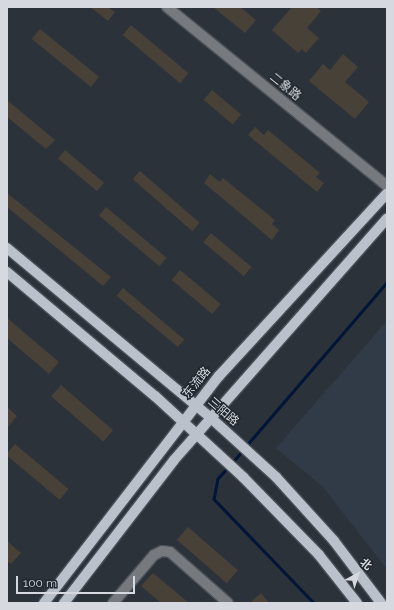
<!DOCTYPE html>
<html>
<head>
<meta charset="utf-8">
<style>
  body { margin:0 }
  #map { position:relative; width:394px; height:610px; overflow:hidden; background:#2c323a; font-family:Raleway,"Noto Sans SC",sans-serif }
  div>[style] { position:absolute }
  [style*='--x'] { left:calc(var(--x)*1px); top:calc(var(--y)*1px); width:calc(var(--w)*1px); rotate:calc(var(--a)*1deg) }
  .built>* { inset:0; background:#313b48 }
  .stream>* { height:2.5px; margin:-1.25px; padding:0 1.25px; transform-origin:1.25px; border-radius:1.25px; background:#001537 }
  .building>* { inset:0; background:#474138; transform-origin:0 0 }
  .roads { filter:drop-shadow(1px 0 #4b5058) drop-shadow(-1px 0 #4b5058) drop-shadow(0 1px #4b5058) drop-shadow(0 -1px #4b5058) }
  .minor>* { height:10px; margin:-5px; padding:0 5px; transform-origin:5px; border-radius:5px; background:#767a7e }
  .major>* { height:10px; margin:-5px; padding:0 5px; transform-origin:5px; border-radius:5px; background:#bac1ca }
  span { translate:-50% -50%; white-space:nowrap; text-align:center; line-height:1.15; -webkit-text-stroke:3px #222830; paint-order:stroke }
  .street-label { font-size:12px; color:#d6dae0 }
  .frame { position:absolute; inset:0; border:8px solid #d6dae0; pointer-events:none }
  .north { position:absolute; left:338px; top:554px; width:40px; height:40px; -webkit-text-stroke:3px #222830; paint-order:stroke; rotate:40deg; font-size:11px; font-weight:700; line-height:16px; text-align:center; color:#d6dae0 }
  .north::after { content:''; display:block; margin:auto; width:14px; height:18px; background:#d6dae0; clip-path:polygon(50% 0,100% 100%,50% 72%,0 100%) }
  .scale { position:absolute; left:16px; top:576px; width:119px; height:18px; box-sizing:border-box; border:2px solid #d6dae0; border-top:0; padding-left:5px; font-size:12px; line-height:14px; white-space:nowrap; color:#d6dae0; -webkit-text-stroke:3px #222830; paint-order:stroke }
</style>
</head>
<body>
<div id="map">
  <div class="built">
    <div style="clip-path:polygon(387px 321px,387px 569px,322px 486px,276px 448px)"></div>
  </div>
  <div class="stream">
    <div style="--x:246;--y:446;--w:216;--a:-49.3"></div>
    <div style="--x:232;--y:463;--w:17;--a:-50"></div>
    <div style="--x:229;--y:467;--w:16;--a:133"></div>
    <div style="--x:218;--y:479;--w:20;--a:101"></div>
    <div style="--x:214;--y:499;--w:144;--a:46.1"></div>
  </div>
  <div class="building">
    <div style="clip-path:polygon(90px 7px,108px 7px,115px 12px,108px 21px)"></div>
    <div style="clip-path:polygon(213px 7px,240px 7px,256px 20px,245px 33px)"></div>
    <div style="clip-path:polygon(292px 7px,316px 7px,321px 11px,307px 28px,319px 38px,306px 53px,302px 49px,298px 53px,272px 30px)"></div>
    <div style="left:131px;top:25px;width:75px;height:13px;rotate:40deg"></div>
    <div style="left:40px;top:29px;width:76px;height:13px;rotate:39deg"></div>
    <div style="clip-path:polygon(343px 54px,358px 67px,345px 82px,369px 102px,355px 119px,309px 81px,323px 64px,330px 70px)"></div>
    <div style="left:212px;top:90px;width:38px;height:13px;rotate:40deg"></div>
    <div style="clip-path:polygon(7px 100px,55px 140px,46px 149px,7px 117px)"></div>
    <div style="clip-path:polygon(255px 127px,264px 135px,268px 130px,320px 173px,316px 177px,324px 183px,317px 192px,248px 135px)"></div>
    <div style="left:65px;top:150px;width:51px;height:11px;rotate:40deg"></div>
    <div style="left:140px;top:171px;width:79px;height:11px;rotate:41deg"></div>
    <div style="clip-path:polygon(210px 174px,220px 182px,223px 178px,275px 220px,272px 224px,279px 230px,272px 240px,204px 183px)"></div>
    <div style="clip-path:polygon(7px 193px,111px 277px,103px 286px,7px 207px)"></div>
    <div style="left:106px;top:207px;width:79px;height:11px;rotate:40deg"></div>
    <div style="left:211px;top:233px;width:53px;height:12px;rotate:40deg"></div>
    <div style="left:180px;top:270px;width:53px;height:13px;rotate:40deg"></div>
    <div style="left:123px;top:288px;width:80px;height:10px;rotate:40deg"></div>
    <div style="clip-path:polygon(7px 318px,59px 362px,49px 374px,7px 338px)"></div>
    <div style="left:61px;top:385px;width:69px;height:15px;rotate:41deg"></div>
    <div style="clip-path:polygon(7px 407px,17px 416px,7px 428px)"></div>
    <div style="left:15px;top:444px;width:70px;height:14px;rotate:40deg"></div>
    <div style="left:188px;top:527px;width:66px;height:17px;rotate:41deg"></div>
    <div style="clip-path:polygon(7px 541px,21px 553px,11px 564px,7px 561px)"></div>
    <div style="clip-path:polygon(153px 573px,189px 603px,161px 603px,141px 586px)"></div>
    <div style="clip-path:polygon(261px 593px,269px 603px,250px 603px)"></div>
  </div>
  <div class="roads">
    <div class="minor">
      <div style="--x:167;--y:7;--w:284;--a:39.1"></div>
      <div style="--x:113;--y:603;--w:63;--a:-49.5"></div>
      <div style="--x:154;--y:555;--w:9;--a:-27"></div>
      <div style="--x:162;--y:551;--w:8;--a:7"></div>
      <div style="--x:170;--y:552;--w:77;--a:41.3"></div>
    </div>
    <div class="major">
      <div style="--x:7;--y:248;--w:266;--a:39.8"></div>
      <div style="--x:211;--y:418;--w:88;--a:42.2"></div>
      <div style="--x:276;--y:477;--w:86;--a:47.8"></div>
      <div style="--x:334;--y:541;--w:78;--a:52.8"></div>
      <div style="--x:7;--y:272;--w:193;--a:40"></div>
      <div style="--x:155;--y:396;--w:120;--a:42.6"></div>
      <div style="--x:243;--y:477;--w:109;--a:45.7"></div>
      <div style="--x:319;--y:555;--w:61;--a:51.6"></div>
      <div style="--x:44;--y:603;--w:287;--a:-52.4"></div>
      <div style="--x:219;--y:376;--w:248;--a:-47.4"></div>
      <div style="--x:64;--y:603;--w:180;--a:-52.4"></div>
      <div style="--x:174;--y:460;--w:322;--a:-48.6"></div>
    </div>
  </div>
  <div class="street-label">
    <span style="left:285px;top:87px;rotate:39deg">二象路</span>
    <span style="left:197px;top:383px;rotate:-51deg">东流路</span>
    <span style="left:223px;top:412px;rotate:41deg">三阳路</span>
  </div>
  <div class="frame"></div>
  <div class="north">北</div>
  <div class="scale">100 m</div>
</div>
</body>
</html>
